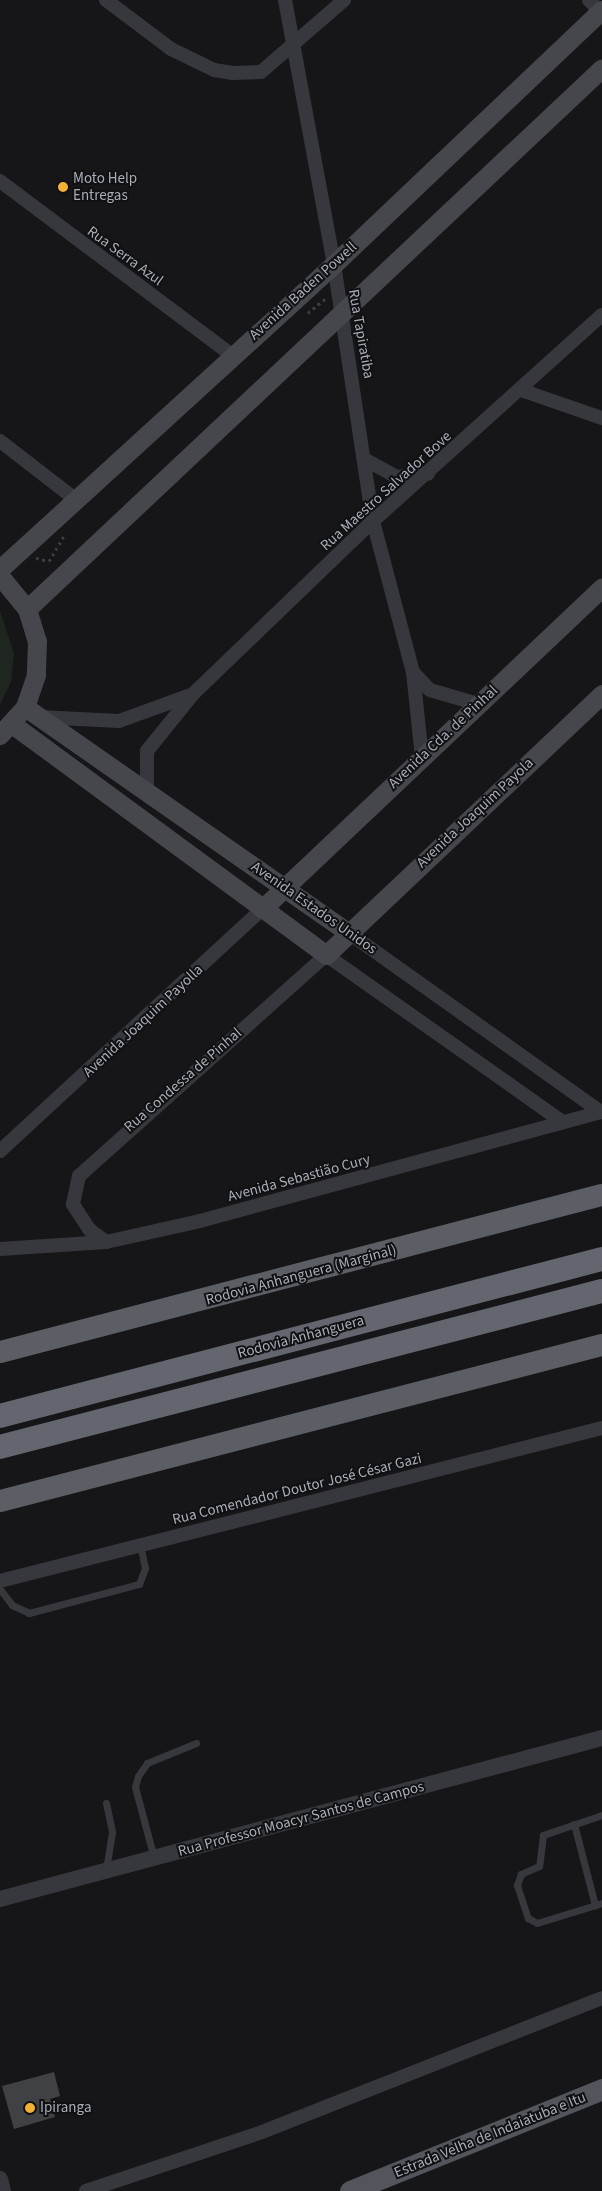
<!DOCTYPE html>
<html>
<head>
<meta charset="utf-8">
<style>
  body { margin:0 }
  #map { position:relative; width:602px; height:2191px; overflow:hidden; background:#161618; font-family:"Source Sans 3",sans-serif }
  div>[style] { position:absolute }
  [style*='--x'] { left:calc(var(--x)*1px); top:calc(var(--y)*1px); width:calc(var(--w)*1px); rotate:calc(var(--a)*1deg) }
  .green>* { inset:0; background:#1e261f }
  .building>* { inset:0; background:#404145 }
  .path>* { height:3px; margin-top:-1.5px; transform-origin:0; background:repeating-linear-gradient(90deg,#3d3f44 0 2.5px,transparent 0 6.5px) }
  .service>* { height:7px; margin:-3.5px; padding:0 3.5px; transform-origin:3.5px; border-radius:3.5px; background:#37383d }
  .minor>* { height:14px; margin:-7px; padding:0 7px; transform-origin:7px; border-radius:7px; background:#37383d }
  .tertiary>* { height:16px; margin:-8px; padding:0 8px; transform-origin:8px; border-radius:8px; background:#37383d }
  .secondary>* { height:19px; margin:-9.5px; padding:0 9.5px; transform-origin:9.5px; border-radius:9.5px; background:#45474d }
  .primary>* { height:21px; margin:-10.5px; padding:0 10.5px; transform-origin:10.5px; border-radius:10.5px; background:#53555c }
  .trunk>* { height:22px; margin:-11px; padding:0 11px; transform-origin:11px; border-radius:11px; background:#5b5e65 }
  .motorway>* { height:24px; margin:-12px; padding:0 12px; transform-origin:12px; border-radius:12px; background:#63666e }
  .dots>* { width:14px; height:14px; translate:-50% -50%; box-sizing:border-box; border:2px solid #111113; border-radius:50% }
  span { translate:-50% -50%; white-space:nowrap; text-align:center; line-height:1.15; -webkit-text-stroke:4px #111113; paint-order:stroke }
  .poi-label { font-size:15px; color:#a8adb8 }
  .left { translate:0 -50%; text-align:left }
  .street-label { font-size:15px; color:#a8adb8 }
</style>
</head>
<body>
<div id="map">
  <div class="green">
    <div style="clip-path:polygon(0 611px,14px 653px,11px 682px,0 705px)"></div>
  </div>
  <div class="building">
    <div style="clip-path:polygon(54px 2072px,60px 2096px,50px 2099px,55px 2117px,14px 2129px,2px 2086px)"></div>
  </div>
  <div class="path">
    <div style="--x:308;--y:313;--w:23;--a:-40"></div>
    <div style="--x:36;--y:558;--w:13;--a:13"></div>
    <div style="--x:49;--y:561;--w:31;--a:-59"></div>
  </div>
  <div class="service">
    <div style="--x:0;--y:1589;--w:20;--a:53"></div>
    <div style="--x:12;--y:1605;--w:19;--a:25"></div>
    <div style="--x:29;--y:1613;--w:114;--a:-14.8"></div>
    <div style="--x:139;--y:1584;--w:17;--a:-69"></div>
    <div style="--x:145;--y:1568;--w:24;--a:-102"></div>
    <div style="--x:106;--y:1803;--w:30;--a:78"></div>
    <div style="--x:112;--y:1832;--w:39;--a:99"></div>
    <div style="--x:602;--y:1815;--w:62;--a:161.3"></div>
    <div style="--x:543;--y:1835;--w:31;--a:97"></div>
    <div style="--x:539;--y:1866;--w:20;--a:156"></div>
    <div style="--x:521;--y:1874;--w:12;--a:110"></div>
    <div style="--x:517;--y:1885;--w:35;--a:72"></div>
    <div style="--x:528;--y:1918;--w:10;--a:29"></div>
    <div style="--x:537;--y:1923;--w:68;--a:-17.1"></div>
    <div style="--x:574;--y:1824;--w:84;--a:75.5"></div>
    <div style="--x:154;--y:1858;--w:73;--a:-105"></div>
    <div style="--x:135;--y:1787;--w:11;--a:-75"></div>
    <div style="--x:138;--y:1776;--w:16;--a:-55"></div>
    <div style="--x:147;--y:1763;--w:53;--a:-22.2"></div>
  </div>
  <div class="minor">
    <div style="--x:106;--y:0;--w:81;--a:37"></div>
    <div style="--x:171;--y:49;--w:48;--a:26"></div>
    <div style="--x:214;--y:70;--w:19;--a:9"></div>
    <div style="--x:233;--y:73;--w:28;--a:-2"></div>
    <div style="--x:261;--y:72;--w:110;--a:-40.9"></div>
    <div style="--x:285;--y:0;--w:269;--a:79.5"></div>
    <div style="--x:334;--y:264;--w:260;--a:81.4"></div>
    <div style="--x:373;--y:521;--w:156;--a:75.2"></div>
    <div style="--x:413;--y:672;--w:86;--a:84"></div>
    <div style="--x:589;--y:0;--w:19;--a:47"></div>
    <div style="--x:0;--y:181;--w:290;--a:36.9"></div>
    <div style="--x:521;--y:390;--w:86;--a:19.1"></div>
    <div style="--x:0;--y:441;--w:95;--a:37.7"></div>
    <div style="--x:366;--y:460;--w:35;--a:29"></div>
    <div style="--x:397;--y:477;--w:31;--a:-6"></div>
    <div style="--x:413;--y:672;--w:25;--a:47"></div>
    <div style="--x:430;--y:690;--w:50;--a:16.3"></div>
    <div style="--x:39;--y:717;--w:80;--a:2.9"></div>
    <div style="--x:119;--y:721;--w:73;--a:-19.9"></div>
    <div style="--x:147;--y:791;--w:40;--a:-90"></div>
    <div style="--x:147;--y:751;--w:73;--a:-51.1"></div>
    <div style="--x:193;--y:694;--w:250;--a:-43.9"></div>
    <div style="--x:373;--y:521;--w:308;--a:-42"></div>
    <div style="--x:349;--y:933;--w:309;--a:35.4"></div>
    <div style="--x:0;--y:1151;--w:357;--a:-42.7"></div>
    <div style="--x:106;--y:1242;--w:21;--a:-143"></div>
    <div style="--x:89;--y:1229;--w:30;--a:-123"></div>
    <div style="--x:73;--y:1204;--w:29;--a:-78"></div>
    <div style="--x:79;--y:1176;--w:331;--a:-41.8"></div>
    <div style="--x:326;--y:955;--w:290;--a:35.2"></div>
    <div style="--x:0;--y:1249;--w:106;--a:-3.8"></div>
    <div style="--x:106;--y:1242;--w:96;--a:-12.6"></div>
    <div style="--x:200;--y:1221;--w:417;--a:-15.2"></div>
    <div style="--x:0;--y:1581;--w:621;--a:-14.26"></div>
    <div style="--x:86;--y:2191;--w:186;--a:-18.5"></div>
    <div style="--x:262;--y:2132;--w:365;--a:-21.5"></div>
  </div>
  <div class="tertiary">
    <div style="--x:0;--y:1899;--w:623;--a:-14.97"></div>
    <div style="--x:0;--y:2179;--w:12;--a:76"></div>
  </div>
  <div class="secondary">
    <div style="--x:0;--y:569;--w:452;--a:-42.4"></div>
    <div style="--x:334;--y:264;--w:369;--a:-43.5"></div>
    <div style="--x:0;--y:576;--w:43;--a:50.7"></div>
    <div style="--x:27;--y:609;--w:34;--a:73"></div>
    <div style="--x:37;--y:641;--w:34;--a:92"></div>
    <div style="--x:36;--y:675;--w:34;--a:109"></div>
    <div style="--x:25;--y:707;--w:38;--a:132"></div>
    <div style="--x:27;--y:609;--w:789;--a:-43.25"></div>
    <div style="--x:25;--y:707;--w:395;--a:34.9"></div>
    <div style="--x:12;--y:724;--w:390;--a:36.3"></div>
    <div style="--x:326;--y:955;--w:380;--a:-43.4"></div>
    <div style="--x:262;--y:909;--w:468;--a:-43.4"></div>
  </div>
  <div class="primary">
    <div style="--x:350;--y:2191;--w:272;--a:-22"></div>
  </div>
  <div class="trunk">
    <div style="--x:0;--y:1352;--w:622;--a:-14.62"></div>
    <div style="--x:0;--y:1501;--w:622;--a:-14.53"></div>
  </div>
  <div class="motorway">
    <div style="--x:0;--y:1416;--w:622;--a:-14.62"></div>
    <div style="--x:0;--y:1447;--w:622;--a:-14.53"></div>
  </div>
  <div class="dots">
    <div style="left:63px;top:187px;background:#f2b134"></div>
    <div style="left:30px;top:2108px;background:#f2b134"></div>
  </div>
  <div class="poi-label">
    <span class="left" style="left:73px;top:187px">Moto Help<br>Entregas</span>
    <span class="left" style="left:40px;top:2108px">Ipiranga</span>
  </div>
  <div class="street-label">
    <span style="left:125px;top:256px;rotate:36deg">Rua Serra Azul</span>
    <span style="left:303px;top:291px;rotate:-42deg">Avenida Baden Powell</span>
    <span style="left:361px;top:334px;rotate:80deg">Rua Tapiratiba</span>
    <span style="left:386px;top:491px;rotate:-42deg">Rua Maestro Salvador Bove</span>
    <span style="left:443px;top:737px;rotate:-43deg">Avenida Cda. de Pinhal</span>
    <span style="left:475px;top:813px;rotate:-43deg">Avenida Joaquim Payola</span>
    <span style="left:314px;top:908px;rotate:35deg">Avenida Estados Unidos</span>
    <span style="left:143px;top:1021px;rotate:-43deg">Avenida Joaquim Payolla</span>
    <span style="left:183px;top:1080px;rotate:-41deg">Rua Condessa de Pinhal</span>
    <span style="left:299px;top:1178px;rotate:-15deg">Avenida Sebastião Cury</span>
    <span style="left:301px;top:1275px;rotate:-15deg">Rodovia Anhanguera (Marginal)</span>
    <span style="left:301px;top:1337px;rotate:-15deg">Rodovia Anhanguera</span>
    <span style="left:297px;top:1489px;rotate:-14deg">Rua Comendador Doutor José César Gazi</span>
    <span style="left:301px;top:1819px;rotate:-15deg">Rua Professor Moacyr Santos de Campos</span>
    <span style="left:490px;top:2135px;rotate:-22deg">Estrada Velha de Indaiatuba e Itu</span>
  </div>
</div>
</body>
</html>
